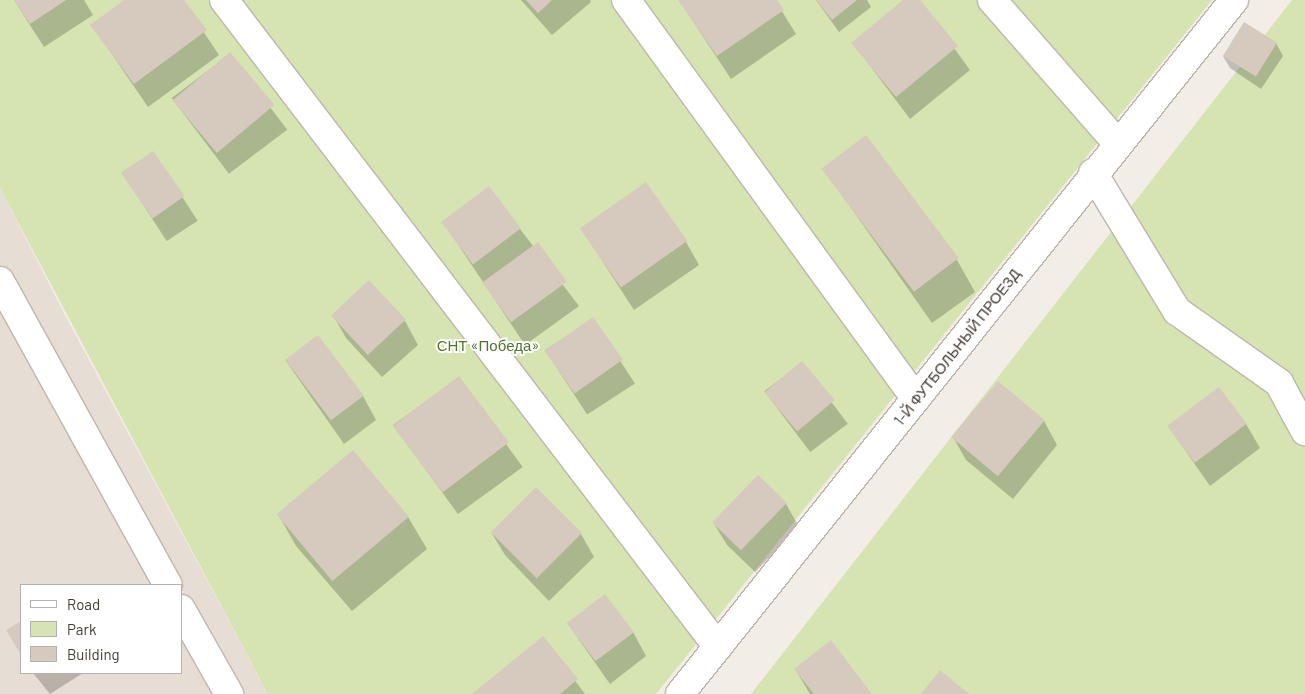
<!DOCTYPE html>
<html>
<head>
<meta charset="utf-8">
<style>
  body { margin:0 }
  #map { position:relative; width:1305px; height:694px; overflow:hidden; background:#f2ede6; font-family:Barlow,sans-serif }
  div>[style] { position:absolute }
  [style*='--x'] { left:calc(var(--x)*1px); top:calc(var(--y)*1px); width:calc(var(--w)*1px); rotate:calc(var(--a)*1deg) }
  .residential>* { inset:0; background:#e6ded4 }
  .green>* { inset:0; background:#d5e4b1 }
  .shadow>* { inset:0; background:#0003; transform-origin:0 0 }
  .building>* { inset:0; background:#d6cabf; transform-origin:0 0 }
  .roads { filter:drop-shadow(1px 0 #c0b6ac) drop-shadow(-1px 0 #c0b6ac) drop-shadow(0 1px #c0b6ac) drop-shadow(0 -1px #c0b6ac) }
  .street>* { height:28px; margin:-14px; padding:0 14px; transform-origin:14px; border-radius:14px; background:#fff }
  span { translate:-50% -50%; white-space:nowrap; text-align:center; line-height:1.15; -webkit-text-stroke:4px #fff; paint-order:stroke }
  .park-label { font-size:15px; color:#52732c }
  .street-label { font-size:15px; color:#443c36 }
  .legend { position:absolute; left:20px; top:584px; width:162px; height:90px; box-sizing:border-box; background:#fff; border:1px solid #b4b1af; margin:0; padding:6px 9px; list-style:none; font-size:15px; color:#443c36 }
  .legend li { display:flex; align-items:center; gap:10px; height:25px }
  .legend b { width:25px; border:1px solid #b4b1af }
</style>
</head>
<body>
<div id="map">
  <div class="residential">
    <div style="clip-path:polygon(evenodd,0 188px,66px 317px,268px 694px,0 694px,0 188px,21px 585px,181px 585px,181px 673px,21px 673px,21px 585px)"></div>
  </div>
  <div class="green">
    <div style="clip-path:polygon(0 0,1212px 0,656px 694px,268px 694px,0 188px)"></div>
    <div style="clip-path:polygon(1292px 0,1305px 0,1305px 694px,751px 694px)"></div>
  </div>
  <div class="shadow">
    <div style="clip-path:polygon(14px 0,84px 0,93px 15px,44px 47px)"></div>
    <div style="clip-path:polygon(126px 0,182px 0,219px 55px,148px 107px,92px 25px)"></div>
    <div style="clip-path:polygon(521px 0,590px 0,591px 2px,552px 35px)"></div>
    <div style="clip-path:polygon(679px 0,775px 0,796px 34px,731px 79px)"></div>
    <div style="clip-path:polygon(816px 0,867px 0,871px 7px,839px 32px)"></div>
    <div style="clip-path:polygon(905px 0,919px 0,970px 70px,910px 119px,853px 43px)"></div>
    <div style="clip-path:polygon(1276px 43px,1283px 56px,1261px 89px,1230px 68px,1223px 56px)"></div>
    <div style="left:230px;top:54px;width:95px;height:73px;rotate:53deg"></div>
    <div style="left:153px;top:152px;width:82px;height:37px;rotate:57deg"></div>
    <div style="clip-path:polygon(823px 168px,957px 260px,975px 292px,932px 323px)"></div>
    <div style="clip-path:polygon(443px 222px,520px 229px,579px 306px,525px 345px)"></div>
    <div style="clip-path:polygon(581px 228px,686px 242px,699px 265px,634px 310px)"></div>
    <div style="clip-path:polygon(333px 315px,405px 321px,418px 345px,382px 377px,346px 338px)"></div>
    <div style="left:593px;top:319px;width:77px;height:57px;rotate:57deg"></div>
    <div style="clip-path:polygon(286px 361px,363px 396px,376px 420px,344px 444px)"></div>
    <div style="left:802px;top:363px;width:76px;height:47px;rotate:53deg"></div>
    <div style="left:458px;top:378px;width:110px;height:80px;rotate:54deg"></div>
    <div style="clip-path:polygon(1044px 421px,1057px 445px,1013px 499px,966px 460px,953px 437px)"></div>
    <div style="clip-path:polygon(1246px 424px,1260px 448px,1210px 486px,1169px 427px)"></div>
    <div style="clip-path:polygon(353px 451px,408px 517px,427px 549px,352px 611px,296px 546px,278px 514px)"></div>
    <div style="clip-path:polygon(786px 504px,799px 527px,755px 572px,727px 545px,713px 522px)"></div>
    <div style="clip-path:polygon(491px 532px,581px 534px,594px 557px,549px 601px,505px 555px)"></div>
    <div style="clip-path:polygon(568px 624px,633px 632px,646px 656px,610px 684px)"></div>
    <div style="clip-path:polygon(543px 638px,585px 694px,474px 694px)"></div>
    <div style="clip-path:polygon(795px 669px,871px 694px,810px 694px)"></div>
    <div style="clip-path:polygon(33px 673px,83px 673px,50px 694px)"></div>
  </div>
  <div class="building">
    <div style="clip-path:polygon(14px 0,66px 0,30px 24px)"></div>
    <div style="clip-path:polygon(124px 0,184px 0,207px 30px,134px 84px,90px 25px)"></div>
    <div style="clip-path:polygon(526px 0,552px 0,538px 13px)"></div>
    <div style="clip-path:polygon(678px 0,777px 0,784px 10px,717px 56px)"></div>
    <div style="clip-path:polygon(816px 0,857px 0,832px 20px)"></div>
    <div style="clip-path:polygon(903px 0,920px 0,958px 46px,896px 97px,851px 43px)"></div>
    <div style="left:1244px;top:22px;width:39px;height:40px;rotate:32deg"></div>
    <div style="left:230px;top:52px;width:69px;height:75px;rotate:50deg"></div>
    <div style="left:866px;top:135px;width:154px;height:56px;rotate:53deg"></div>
    <div style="left:153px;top:151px;width:55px;height:39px;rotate:55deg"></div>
    <div style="left:646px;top:182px;width:72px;height:81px;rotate:55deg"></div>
    <div style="left:489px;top:186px;width:53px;height:60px;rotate:53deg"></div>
    <div style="left:538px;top:242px;width:49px;height:69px;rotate:54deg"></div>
    <div style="left:369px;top:280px;width:54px;height:52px;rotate:47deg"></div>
    <div style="left:593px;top:317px;width:52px;height:59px;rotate:55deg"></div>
    <div style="left:318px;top:335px;width:76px;height:41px;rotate:53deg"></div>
    <div style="left:802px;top:361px;width:51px;height:49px;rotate:50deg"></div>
    <div style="left:459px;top:376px;width:83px;height:83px;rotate:53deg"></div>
    <div style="left:998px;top:381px;width:61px;height:73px;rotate:40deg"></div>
    <div style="left:1219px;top:387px;width:46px;height:65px;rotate:53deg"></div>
    <div style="left:353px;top:450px;width:87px;height:100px;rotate:50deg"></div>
    <div style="left:758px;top:475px;width:40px;height:66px;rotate:44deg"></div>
    <div style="left:536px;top:487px;width:65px;height:64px;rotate:45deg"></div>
    <div style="left:605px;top:594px;width:48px;height:48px;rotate:53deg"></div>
    <div style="clip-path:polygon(21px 621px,21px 655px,6px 630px)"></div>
    <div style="clip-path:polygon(543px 636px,578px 679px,560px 694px,472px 694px)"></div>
    <div style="clip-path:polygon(831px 640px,872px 694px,814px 694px,794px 669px)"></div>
    <div style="clip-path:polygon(940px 670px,969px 694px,921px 694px)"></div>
  </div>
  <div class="roads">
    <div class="street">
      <div style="--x:224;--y:0;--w:814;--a:52.64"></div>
      <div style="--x:626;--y:0;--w:493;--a:54"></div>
      <div style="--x:992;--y:0;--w:191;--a:48.8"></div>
      <div style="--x:1093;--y:173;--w:162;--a:58.7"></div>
      <div style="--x:1177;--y:311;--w:125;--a:35.2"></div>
      <div style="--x:1279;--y:383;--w:55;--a:61.6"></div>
      <div style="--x:0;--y:281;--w:347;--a:61.1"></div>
      <div style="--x:181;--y:609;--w:98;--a:60.5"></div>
      <div style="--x:680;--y:694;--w:888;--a:-51.4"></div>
    </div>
  </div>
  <div class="park-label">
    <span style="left:488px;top:346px">СНТ «Победа»</span>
  </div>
  <div class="street-label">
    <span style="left:957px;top:347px;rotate:-52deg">1-Й ФУТБОЛЬНЫЙ ПРОЕЗД</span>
  </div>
  <ul class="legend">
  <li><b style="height:6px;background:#fff"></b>Road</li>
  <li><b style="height:14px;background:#d5e4b1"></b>Park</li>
  <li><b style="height:14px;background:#d6cabf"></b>Building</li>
  </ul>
</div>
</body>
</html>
